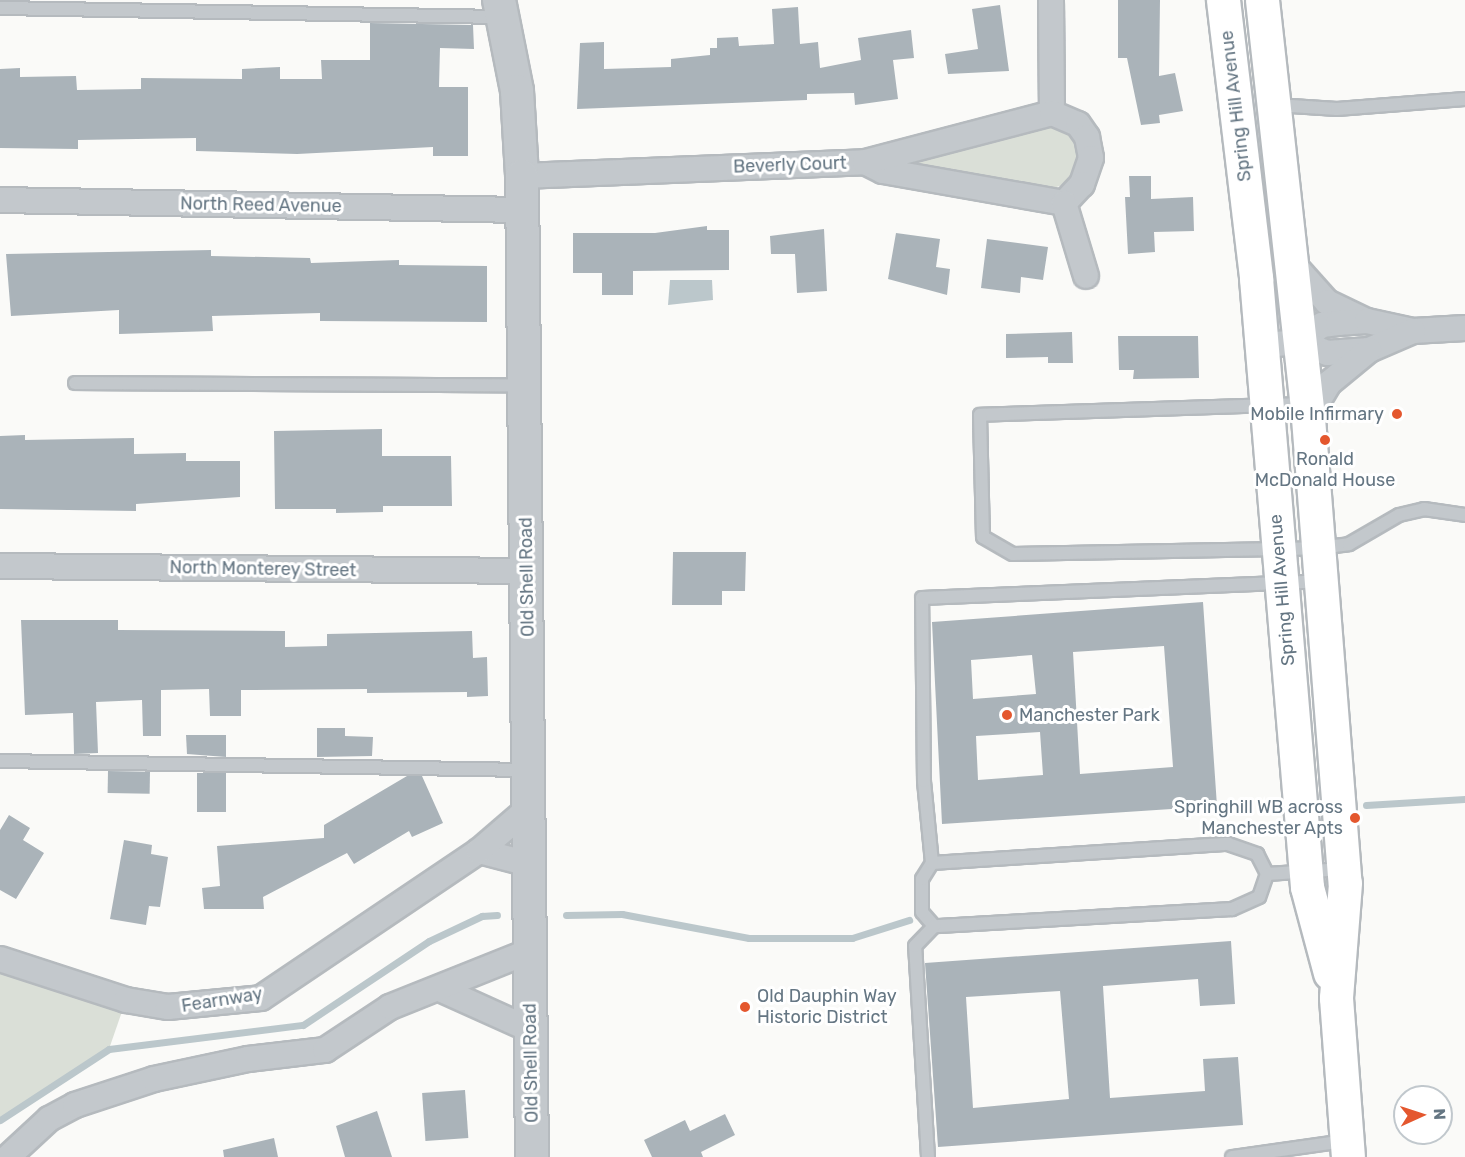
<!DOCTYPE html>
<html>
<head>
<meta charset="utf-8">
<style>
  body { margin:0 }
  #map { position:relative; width:1465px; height:1157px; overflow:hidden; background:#fafaf8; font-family:Rubik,sans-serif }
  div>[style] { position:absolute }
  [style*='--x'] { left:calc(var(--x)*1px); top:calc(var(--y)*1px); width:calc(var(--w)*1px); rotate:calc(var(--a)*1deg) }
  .green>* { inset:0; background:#dadfd7 }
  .water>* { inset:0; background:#bbc7cb }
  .stream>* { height:7px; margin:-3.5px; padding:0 3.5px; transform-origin:3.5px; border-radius:3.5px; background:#bbc7cb }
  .building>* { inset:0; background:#aab3b9; transform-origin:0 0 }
  .roads { filter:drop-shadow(2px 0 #b5babe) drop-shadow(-2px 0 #b5babe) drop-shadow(0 2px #b5babe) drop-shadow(0 -2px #b5babe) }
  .service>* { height:12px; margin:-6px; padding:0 6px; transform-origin:6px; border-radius:6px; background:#c3c8cc }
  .minor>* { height:24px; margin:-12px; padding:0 12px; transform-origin:12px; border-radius:12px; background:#c3c8cc }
  .tertiary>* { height:32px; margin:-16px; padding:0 16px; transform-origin:16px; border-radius:16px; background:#c3c8cc }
  .primary>* { height:33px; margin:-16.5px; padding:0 16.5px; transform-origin:16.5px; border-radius:16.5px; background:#fff }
  .dots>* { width:16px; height:16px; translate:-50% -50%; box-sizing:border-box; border:3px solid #fff; border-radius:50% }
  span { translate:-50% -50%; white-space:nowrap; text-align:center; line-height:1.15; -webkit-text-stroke:6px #fff; paint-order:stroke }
  .street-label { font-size:18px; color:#657683 }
  .poi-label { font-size:18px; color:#657683 }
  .right { translate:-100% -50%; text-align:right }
  .left { translate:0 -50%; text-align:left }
  .north { position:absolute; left:1393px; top:1085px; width:60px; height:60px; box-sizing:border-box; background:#fff; border:2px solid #c1c8cd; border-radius:50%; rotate:87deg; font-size:16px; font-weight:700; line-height:24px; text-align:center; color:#657683 }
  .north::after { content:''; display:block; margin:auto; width:21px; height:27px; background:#e4572e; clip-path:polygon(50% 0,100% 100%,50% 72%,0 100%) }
</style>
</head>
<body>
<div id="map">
  <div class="green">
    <div style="clip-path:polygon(1048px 125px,1069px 130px,1082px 148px,1070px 182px,1060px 186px,1049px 189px,916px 165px,915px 159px)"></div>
    <div style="clip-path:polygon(0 959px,126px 1000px,109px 1049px,0 1120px)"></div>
  </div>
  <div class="water">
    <div style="clip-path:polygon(670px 280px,712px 280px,713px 300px,668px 305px)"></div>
  </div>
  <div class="stream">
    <div style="--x:1366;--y:805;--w:99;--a:-3.5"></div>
    <div style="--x:566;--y:915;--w:56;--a:-1"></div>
    <div style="--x:622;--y:914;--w:129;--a:10.7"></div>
    <div style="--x:749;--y:938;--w:103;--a:0"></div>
    <div style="--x:852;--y:938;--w:60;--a:-17.5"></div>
    <div style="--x:0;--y:1120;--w:130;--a:-33.1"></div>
    <div style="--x:109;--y:1049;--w:195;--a:-7.1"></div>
    <div style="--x:303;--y:1025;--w:151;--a:-33.7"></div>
    <div style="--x:429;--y:941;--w:59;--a:-25.3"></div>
    <div style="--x:482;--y:916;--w:15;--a:-4"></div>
  </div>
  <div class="building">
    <div style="clip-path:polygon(1118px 0,1160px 0,1159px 76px,1175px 73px,1183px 111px,1159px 115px,1160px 123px,1141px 125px,1127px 58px,1118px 58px)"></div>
    <div style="clip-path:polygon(1000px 5px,1009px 71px,948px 74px,945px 54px,978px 49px,972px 9px)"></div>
    <div style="clip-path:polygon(798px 7px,800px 44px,818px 42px,820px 68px,861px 60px,858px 38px,911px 30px,914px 58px,893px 60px,898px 99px,855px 105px,854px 93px,807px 94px,807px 100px,577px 109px,580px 43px,604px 42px,604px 69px,671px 67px,671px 59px,710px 55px,710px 48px,717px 48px,717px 38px,738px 37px,739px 46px,774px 44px,772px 9px)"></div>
    <div style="clip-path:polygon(370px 23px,473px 25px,474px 49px,440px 48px,439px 87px,468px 87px,468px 156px,433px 156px,433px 147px,297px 154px,196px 151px,196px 138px,78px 140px,78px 149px,0 148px,0 69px,20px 68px,20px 77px,76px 76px,77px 90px,141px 89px,141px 78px,242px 79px,242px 69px,280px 67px,280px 79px,322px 79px,321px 60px,370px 60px)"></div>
    <div style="clip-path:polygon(1129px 176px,1151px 176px,1151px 199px,1193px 197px,1194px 231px,1154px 232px,1155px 252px,1128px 254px,1125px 197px,1130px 197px)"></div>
    <div style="clip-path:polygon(707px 226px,707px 230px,729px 230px,729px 270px,633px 271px,633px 295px,602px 295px,602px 273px,573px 273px,573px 233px,655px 233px)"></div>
    <div style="clip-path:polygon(824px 229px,827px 291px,797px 293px,795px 254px,771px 254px,770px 236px)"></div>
    <div style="clip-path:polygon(896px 233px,940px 239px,936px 267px,950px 269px,947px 295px,888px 279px)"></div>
    <div style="clip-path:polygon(987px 239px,1048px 247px,1043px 280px,1021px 277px,1020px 293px,981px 288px)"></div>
    <div style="clip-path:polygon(211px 250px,211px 256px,310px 258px,311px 263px,399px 260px,399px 265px,487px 266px,487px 322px,320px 321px,320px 313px,212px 316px,213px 331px,119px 334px,119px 310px,11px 316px,6px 254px)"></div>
    <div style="clip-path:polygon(1072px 332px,1073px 363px,1048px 363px,1048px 357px,1006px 358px,1006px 334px)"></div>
    <div style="clip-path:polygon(1118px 336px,1198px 336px,1199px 378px,1133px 379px,1134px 370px,1119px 370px)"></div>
    <div style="clip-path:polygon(382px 429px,382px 456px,451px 456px,452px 506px,383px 506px,383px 512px,336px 513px,336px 509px,275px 509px,274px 431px)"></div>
    <div style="clip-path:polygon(25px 435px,25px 440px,134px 438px,134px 454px,186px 453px,186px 461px,240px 461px,240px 497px,136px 504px,136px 511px,0 509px,0 436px)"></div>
    <div style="clip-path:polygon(673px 552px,746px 552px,745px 591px,722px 591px,722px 605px,672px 605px)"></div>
    <div style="clip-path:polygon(evenodd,1203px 602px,1217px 806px,942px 824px,932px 622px,1203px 602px,1164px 646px,1173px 767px,1080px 774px,1073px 652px,1164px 646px,1203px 602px,1032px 655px,1036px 694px,973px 699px,971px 660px,1032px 655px,1203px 602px,1040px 732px,1043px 775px,978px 780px,976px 736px,1040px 732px)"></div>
    <div style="clip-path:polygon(21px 620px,118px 620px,118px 630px,285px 631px,285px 647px,327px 646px,327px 634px,472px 631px,473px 658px,487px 657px,488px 696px,467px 697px,467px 692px,367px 693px,367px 689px,241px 690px,241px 716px,210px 716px,209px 689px,161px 690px,161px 736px,143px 736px,142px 700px,96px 702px,98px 753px,74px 754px,73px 713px,25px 715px)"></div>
    <div style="clip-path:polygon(317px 728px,345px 728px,345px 736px,373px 737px,372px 756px,317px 757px)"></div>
    <div style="clip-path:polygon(186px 735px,226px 735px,226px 757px,187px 754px)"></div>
    <div style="left:108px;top:771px;width:42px;height:22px;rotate:1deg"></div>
    <div style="left:197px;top:773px;width:29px;height:39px"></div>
    <div style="clip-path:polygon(407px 776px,422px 776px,443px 823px,412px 837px,409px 831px,354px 864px,347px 853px,263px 897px,264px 909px,204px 909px,202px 888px,220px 886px,217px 846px,324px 838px,324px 825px)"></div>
    <div style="clip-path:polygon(9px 815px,30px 828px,23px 840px,44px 853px,16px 899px,0 890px,0 830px)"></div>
    <div style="clip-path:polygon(124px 840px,152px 845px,151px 854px,168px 857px,160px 907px,149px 906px,146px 925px,110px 919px)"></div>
    <div style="clip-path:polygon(evenodd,1231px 941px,1235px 1004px,1200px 1006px,1198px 979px,1103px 986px,1110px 1098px,1205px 1091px,1203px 1059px,1238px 1057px,1243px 1125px,938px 1147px,925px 963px,1231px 941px,1060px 991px,1069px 1099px,973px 1108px,966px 997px,1060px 991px)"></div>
    <div style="left:465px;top:1090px;width:48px;height:43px;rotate:86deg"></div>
    <div style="clip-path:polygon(377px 1111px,392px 1157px,345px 1157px,336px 1126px)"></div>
    <div style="clip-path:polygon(725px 1114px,735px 1135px,701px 1152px,703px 1157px,652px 1157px,644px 1140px,685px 1120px,690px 1131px)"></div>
    <div style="clip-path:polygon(274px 1138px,278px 1157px,224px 1157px,223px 1150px)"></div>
  </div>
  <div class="roads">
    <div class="service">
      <div style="--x:0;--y:8;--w:501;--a:1.03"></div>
      <div style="--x:1276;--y:105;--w:61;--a:3.8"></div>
      <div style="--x:1337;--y:109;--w:128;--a:-4.5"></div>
      <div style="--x:75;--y:383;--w:448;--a:0.3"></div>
      <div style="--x:1305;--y:404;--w:325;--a:178.1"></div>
      <div style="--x:980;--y:415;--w:122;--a:88.6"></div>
      <div style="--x:983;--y:537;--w:34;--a:30"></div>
      <div style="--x:1013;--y:554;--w:305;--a:-1.1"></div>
      <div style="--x:1318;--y:548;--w:31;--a:-7"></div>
      <div style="--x:1349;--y:544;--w:58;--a:-30.1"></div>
      <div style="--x:1399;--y:515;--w:26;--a:-13"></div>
      <div style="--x:1424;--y:509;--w:41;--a:8.3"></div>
      <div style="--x:0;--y:761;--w:527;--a:0.98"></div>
      <div style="--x:1228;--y:844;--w:31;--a:19"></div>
      <div style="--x:1257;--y:854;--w:22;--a:63"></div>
      <div style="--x:1267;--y:874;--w:24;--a:109"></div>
      <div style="--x:1259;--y:897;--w:30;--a:156"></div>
      <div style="--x:1232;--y:909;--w:298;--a:176.7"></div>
      <div style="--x:934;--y:926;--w:18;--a:-131"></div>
      <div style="--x:922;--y:912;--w:33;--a:-90"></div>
      <div style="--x:922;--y:879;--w:19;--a:-58"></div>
      <div style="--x:932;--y:863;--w:297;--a:-3.7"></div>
      <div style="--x:932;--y:863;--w:82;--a:-95.6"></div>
      <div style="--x:924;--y:781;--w:183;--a:-90.6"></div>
      <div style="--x:922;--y:598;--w:399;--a:-2.4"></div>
      <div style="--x:1267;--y:874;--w:76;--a:-3.8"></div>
      <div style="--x:928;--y:1157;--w:211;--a:-93.5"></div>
      <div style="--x:915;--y:946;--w:28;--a:-46"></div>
      <div style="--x:1232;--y:1157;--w:114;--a:-8.1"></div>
    </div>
    <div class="minor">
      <div style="--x:1051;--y:0;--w:113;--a:89.5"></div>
      <div style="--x:865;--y:162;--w:20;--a:27"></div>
      <div style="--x:883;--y:171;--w:184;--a:10"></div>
      <div style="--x:522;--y:176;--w:343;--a:-2.3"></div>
      <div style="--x:865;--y:162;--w:193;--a:-14.7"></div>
      <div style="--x:1052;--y:113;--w:28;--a:23"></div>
      <div style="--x:1078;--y:124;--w:16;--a:55"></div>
      <div style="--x:1087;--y:137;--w:21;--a:79"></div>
      <div style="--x:1091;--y:158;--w:28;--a:109"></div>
      <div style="--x:1082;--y:184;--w:26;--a:133"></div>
      <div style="--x:0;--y:200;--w:522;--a:1.1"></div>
      <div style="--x:1064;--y:203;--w:76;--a:73.2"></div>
      <div style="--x:1293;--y:264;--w:51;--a:48.2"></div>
      <div style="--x:1327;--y:302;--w:41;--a:25.9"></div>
      <div style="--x:1300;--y:342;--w:28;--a:-38"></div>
      <div style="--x:1322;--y:325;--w:16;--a:-7"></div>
      <div style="--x:1338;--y:323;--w:29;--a:-4"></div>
      <div style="--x:1367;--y:321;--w:47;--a:12.3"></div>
      <div style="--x:1413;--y:331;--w:52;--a:-3.3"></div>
      <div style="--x:1261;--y:345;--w:39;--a:-4"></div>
      <div style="--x:1300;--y:342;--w:29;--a:22"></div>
      <div style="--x:1327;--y:353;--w:42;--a:-4.1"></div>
      <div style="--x:1369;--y:350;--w:48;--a:-23.4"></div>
      <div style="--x:1308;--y:418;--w:41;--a:-59"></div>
      <div style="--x:1329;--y:383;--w:52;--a:-39.5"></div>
      <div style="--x:0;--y:566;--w:527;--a:0.54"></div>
      <div style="--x:479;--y:851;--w:52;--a:14.6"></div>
      <div style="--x:0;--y:959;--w:133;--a:18"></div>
      <div style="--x:126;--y:1000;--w:43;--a:9.5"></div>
      <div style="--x:168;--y:1007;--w:93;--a:-5.5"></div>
      <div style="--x:261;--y:998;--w:263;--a:-34"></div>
      <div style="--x:479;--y:851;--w:66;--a:-40.7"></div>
      <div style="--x:440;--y:989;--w:100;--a:24.3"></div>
      <div style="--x:8;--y:1157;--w:56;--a:-42.8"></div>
      <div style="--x:49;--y:1119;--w:30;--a:-28"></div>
      <div style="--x:75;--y:1105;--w:83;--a:-18.2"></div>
      <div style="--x:154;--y:1079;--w:96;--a:-12"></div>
      <div style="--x:248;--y:1059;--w:78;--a:-6.7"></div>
      <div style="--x:325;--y:1050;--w:78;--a:-33.5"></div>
      <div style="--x:390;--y:1007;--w:151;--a:-21.8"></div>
    </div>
    <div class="tertiary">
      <div style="--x:499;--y:0;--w:93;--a:78.8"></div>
      <div style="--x:517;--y:91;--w:85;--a:86.6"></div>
      <div style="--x:522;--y:176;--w:981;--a:89.42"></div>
    </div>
    <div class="primary">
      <div style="--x:1223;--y:0;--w:280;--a:83.2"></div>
      <div style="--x:1256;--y:278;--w:611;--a:85.21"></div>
      <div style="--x:1307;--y:887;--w:89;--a:75"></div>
      <div style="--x:1262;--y:0;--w:421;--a:83.7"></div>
      <div style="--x:1308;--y:418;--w:466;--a:85.5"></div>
      <div style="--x:1345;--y:883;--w:115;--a:94.5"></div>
      <div style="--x:1336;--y:998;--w:159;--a:85.7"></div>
    </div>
  </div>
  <div class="dots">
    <div style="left:1397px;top:414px;background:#e4572e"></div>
    <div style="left:1325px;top:440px;background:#e4572e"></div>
    <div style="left:1007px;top:715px;background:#e4572e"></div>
    <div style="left:1355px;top:818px;background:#e4572e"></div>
    <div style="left:745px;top:1007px;background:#e4572e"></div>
  </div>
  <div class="street-label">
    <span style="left:1236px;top:106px;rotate:-97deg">Spring Hill Avenue</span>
    <span style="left:790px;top:165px;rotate:-2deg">Beverly Court</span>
    <span style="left:261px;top:205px;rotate:1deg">North Reed Avenue</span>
    <span style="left:263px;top:569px;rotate:1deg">North Monterey Street</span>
    <span style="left:527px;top:577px;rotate:-91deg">Old Shell Road</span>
    <span style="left:1282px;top:590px;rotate:-95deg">Spring Hill Avenue</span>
    <span style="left:222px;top:1000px;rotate:-9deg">Fearnway</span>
    <span style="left:531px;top:1063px;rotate:-91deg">Old Shell Road</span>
  </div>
  <div class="poi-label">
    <span class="right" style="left:1384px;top:414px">Mobile Infirmary</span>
    <span style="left:1325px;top:470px">Ronald<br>McDonald House</span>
    <span class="left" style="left:1019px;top:715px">Manchester Park</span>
    <span class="right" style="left:1343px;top:818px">Springhill WB across<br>Manchester Apts</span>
    <span class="left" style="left:757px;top:1007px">Old Dauphin Way<br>Historic District</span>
  </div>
  <div class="north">N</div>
</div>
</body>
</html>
